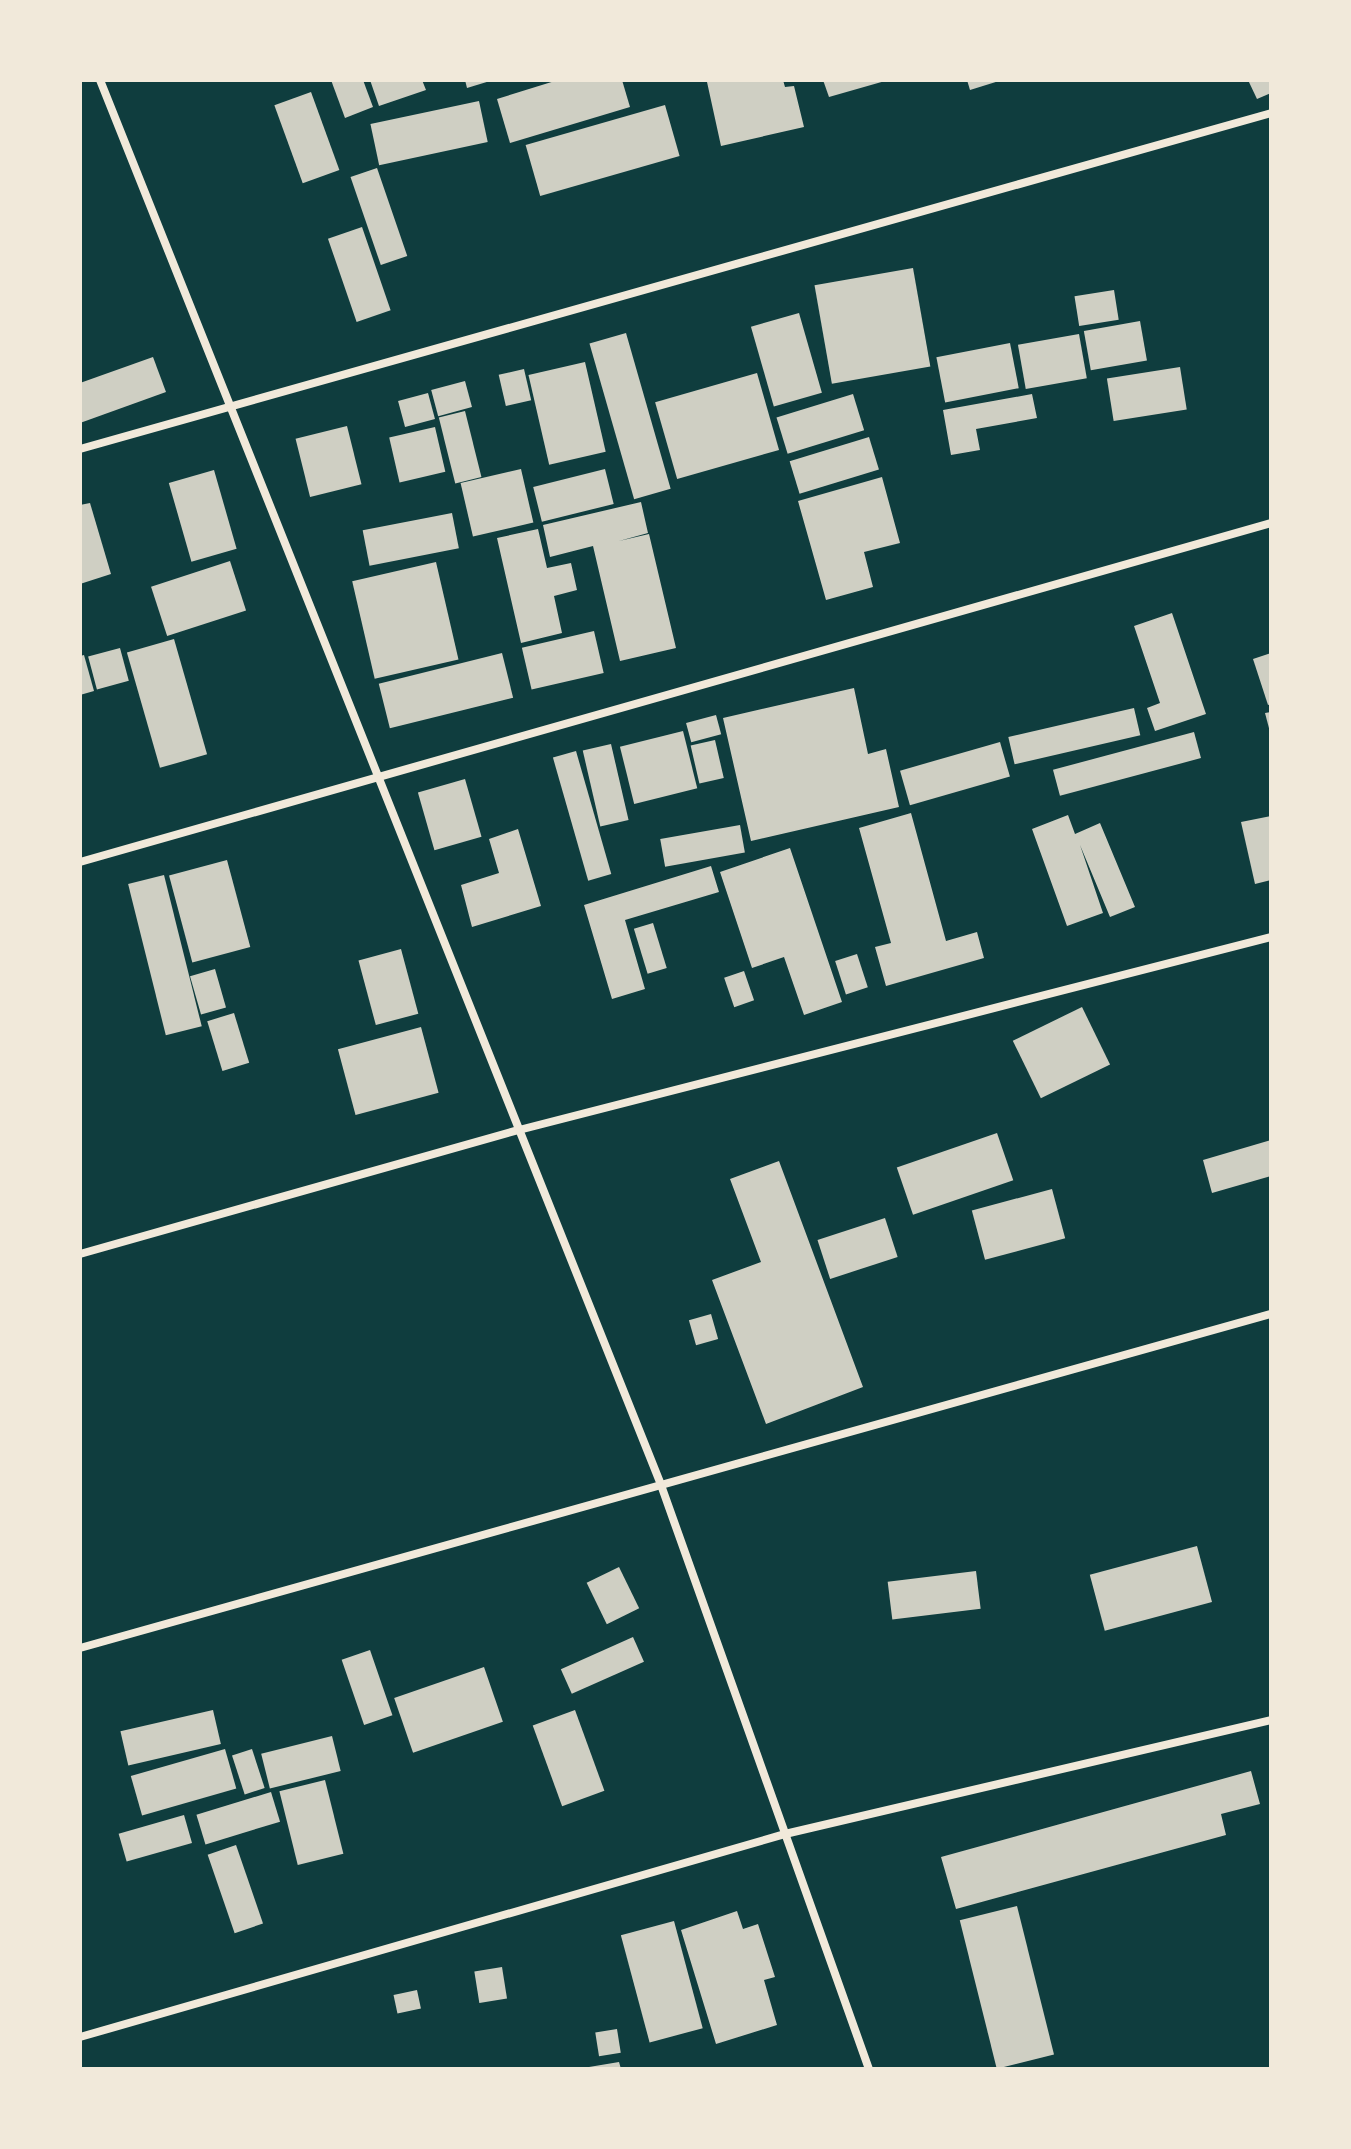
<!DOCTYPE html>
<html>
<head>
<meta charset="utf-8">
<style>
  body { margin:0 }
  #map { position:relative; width:1351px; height:2149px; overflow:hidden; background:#0f3d3e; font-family:"PT Serif",serif }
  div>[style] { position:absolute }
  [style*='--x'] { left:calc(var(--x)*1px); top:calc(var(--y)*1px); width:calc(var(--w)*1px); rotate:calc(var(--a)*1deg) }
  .building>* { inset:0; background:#cfcfc3; transform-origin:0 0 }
  .minor>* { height:8px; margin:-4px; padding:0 4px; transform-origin:4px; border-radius:4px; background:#f1e9da }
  span { translate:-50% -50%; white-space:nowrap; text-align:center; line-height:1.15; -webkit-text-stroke:7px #f1e9da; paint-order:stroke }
  .frame { position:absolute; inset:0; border:82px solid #f1e9da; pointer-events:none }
</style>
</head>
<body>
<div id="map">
  <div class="building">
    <div style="clip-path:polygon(331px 80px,363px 80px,373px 107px,345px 118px)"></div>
    <div style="clip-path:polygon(370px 80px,422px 80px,426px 90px,379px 106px)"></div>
    <div style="clip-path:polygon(465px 80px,490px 80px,490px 81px,467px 88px)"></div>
    <div style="clip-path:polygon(558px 80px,622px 80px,630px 107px,510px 143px,497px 99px)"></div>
    <div style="clip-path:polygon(716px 80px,783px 80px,785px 87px,794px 86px,804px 127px,721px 146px,707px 82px)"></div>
    <div style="clip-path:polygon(823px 80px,885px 80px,885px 81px,829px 97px)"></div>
    <div style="clip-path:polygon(967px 80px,999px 80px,999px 81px,970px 90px)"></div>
    <div style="clip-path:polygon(1248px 80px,1271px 80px,1271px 93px,1257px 99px)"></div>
    <div style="left:311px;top:92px;width:83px;height:39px;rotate:70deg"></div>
    <div style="left:479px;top:101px;width:42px;height:111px;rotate:78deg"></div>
    <div style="left:665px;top:105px;width:53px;height:145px;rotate:74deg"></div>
    <div style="left:377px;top:168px;width:93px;height:28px;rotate:71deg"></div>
    <div style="left:362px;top:227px;width:88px;height:36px;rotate:71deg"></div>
    <div style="left:913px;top:268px;width:100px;height:100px;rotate:80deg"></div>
    <div style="left:1114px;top:290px;width:30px;height:40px;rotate:81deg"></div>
    <div style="left:799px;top:313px;width:83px;height:50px;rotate:74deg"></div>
    <div style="left:1140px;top:321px;width:40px;height:57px;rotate:80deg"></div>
    <div style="left:626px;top:333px;width:162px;height:38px;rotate:74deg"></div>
    <div style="left:1079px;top:334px;width:45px;height:62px;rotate:80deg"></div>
    <div style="left:1010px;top:343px;width:46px;height:75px;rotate:79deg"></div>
    <div style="clip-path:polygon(153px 357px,166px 392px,80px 423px,80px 383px)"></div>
    <div style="left:585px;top:362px;width:92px;height:58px;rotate:77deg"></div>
    <div style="left:1180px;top:367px;width:43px;height:74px;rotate:81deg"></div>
    <div style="left:524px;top:369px;width:32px;height:26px;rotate:77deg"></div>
    <div style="left:757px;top:373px;width:80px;height:106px;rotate:74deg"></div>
    <div style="left:465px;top:381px;width:27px;height:35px;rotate:75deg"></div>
    <div style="left:428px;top:393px;width:27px;height:31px;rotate:75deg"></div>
    <div style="left:853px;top:394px;width:38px;height:80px;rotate:73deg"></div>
    <div style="clip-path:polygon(1032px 394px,1037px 418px,976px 429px,980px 450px,951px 455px,943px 410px)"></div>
    <div style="left:465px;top:411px;width:68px;height:27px;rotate:76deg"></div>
    <div style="left:347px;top:426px;width:60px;height:53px;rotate:76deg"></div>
    <div style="left:435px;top:427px;width:46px;height:47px;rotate:77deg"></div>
    <div style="left:869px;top:437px;width:34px;height:83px;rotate:73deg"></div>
    <div style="left:521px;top:469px;width:55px;height:62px;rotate:77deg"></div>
    <div style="left:605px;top:469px;width:36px;height:74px;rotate:76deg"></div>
    <div style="left:214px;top:470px;width:82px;height:47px;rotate:74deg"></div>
    <div style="clip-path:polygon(882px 477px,900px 543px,864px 552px,873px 587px,826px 600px,798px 501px)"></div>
    <div style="clip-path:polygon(641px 502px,648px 533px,619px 541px,649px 534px,676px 648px,620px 661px,593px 546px,550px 557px,543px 525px)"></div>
    <div style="clip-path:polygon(90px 503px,111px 574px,80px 584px,80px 505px)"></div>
    <div style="left:452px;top:513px;width:36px;height:91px;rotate:79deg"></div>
    <div style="clip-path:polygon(538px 529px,547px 568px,571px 563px,577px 590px,554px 596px,562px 633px,521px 643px,497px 538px)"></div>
    <div style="left:230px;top:561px;width:52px;height:83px;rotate:72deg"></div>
    <div style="left:436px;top:562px;width:100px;height:86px;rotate:77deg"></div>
    <div style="clip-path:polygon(1172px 613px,1206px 714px,1155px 731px,1147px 708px,1160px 703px,1134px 626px)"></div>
    <div style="left:594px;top:631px;width:43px;height:74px;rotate:77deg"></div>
    <div style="left:174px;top:639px;width:120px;height:49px;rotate:74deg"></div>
    <div style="left:120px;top:648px;width:34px;height:33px;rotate:75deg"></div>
    <div style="left:502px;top:653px;width:46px;height:127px;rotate:76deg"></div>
    <div style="clip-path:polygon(1271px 653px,1271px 704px,1268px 705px,1253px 659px)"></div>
    <div style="clip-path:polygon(84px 655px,94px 691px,80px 695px,80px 656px)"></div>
    <div style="clip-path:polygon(854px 688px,868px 754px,886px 749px,899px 807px,751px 841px,723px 718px)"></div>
    <div style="left:1134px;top:708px;width:28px;height:129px;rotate:77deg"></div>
    <div style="clip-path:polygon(1271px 712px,1271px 732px,1270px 732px,1265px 713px)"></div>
    <div style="left:716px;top:715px;width:20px;height:31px;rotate:75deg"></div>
    <div style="left:683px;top:731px;width:59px;height:65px;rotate:76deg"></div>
    <div style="left:1194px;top:732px;width:27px;height:146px;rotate:75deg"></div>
    <div style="left:715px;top:740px;width:39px;height:25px;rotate:77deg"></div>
    <div style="left:1000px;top:742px;width:36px;height:104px;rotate:74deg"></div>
    <div style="left:611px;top:744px;width:78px;height:29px;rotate:77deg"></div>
    <div style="left:576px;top:751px;width:128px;height:24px;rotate:74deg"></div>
    <div style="left:465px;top:779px;width:60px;height:49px;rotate:74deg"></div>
    <div style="clip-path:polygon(911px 813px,946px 941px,977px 932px,984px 958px,886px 986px,875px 947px,891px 943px,859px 828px)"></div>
    <div style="clip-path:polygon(1068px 815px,1075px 834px,1100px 823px,1135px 907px,1110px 917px,1080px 845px,1103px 913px,1067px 926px,1032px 829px)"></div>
    <div style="clip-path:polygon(1271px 816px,1271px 880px,1255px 884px,1241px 822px)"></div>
    <div style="left:740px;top:825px;width:28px;height:81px;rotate:80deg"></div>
    <div style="clip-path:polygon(518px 829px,541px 906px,472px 927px,461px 885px,499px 873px,489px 839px)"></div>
    <div style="clip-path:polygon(790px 848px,842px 1002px,804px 1015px,784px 957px,752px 968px,720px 872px)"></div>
    <div style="left:227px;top:860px;width:90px;height:60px;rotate:75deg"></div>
    <div style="clip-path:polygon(711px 866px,719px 892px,625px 920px,645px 989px,612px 999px,584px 905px)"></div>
    <div style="left:164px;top:875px;width:156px;height:37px;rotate:76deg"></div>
    <div style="left:653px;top:923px;width:47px;height:20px;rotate:73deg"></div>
    <div style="left:401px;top:949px;width:67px;height:44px;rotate:75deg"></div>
    <div style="left:857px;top:954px;width:35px;height:23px;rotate:72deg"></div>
    <div style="left:215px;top:969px;width:40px;height:26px;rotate:74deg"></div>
    <div style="left:744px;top:971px;width:31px;height:21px;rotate:71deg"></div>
    <div style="left:1082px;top:1007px;width:64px;height:77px;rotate:64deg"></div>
    <div style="left:234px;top:1013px;width:52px;height:28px;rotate:73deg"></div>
    <div style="left:421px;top:1027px;width:68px;height:86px;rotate:75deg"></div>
    <div style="left:997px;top:1133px;width:50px;height:106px;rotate:71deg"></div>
    <div style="clip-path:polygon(1271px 1140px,1271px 1176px,1212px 1193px,1203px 1160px)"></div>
    <div style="clip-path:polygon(779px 1161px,863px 1387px,766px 1424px,712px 1280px,761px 1262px,730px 1179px)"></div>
    <div style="left:1052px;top:1189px;width:51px;height:83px;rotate:75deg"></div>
    <div style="left:885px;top:1218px;width:41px;height:71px;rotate:72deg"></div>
    <div style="left:711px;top:1314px;width:26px;height:23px;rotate:74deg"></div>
    <div style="left:1197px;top:1546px;width:58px;height:111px;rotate:75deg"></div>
    <div style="left:619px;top:1567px;width:46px;height:36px;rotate:64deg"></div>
    <div style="left:976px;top:1571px;width:38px;height:89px;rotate:83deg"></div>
    <div style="left:633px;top:1637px;width:27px;height:79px;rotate:66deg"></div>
    <div style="left:370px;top:1650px;width:69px;height:30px;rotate:71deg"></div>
    <div style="left:484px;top:1667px;width:58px;height:95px;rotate:71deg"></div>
    <div style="left:213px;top:1710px;width:35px;height:95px;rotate:77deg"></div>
    <div style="left:575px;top:1710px;width:86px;height:45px;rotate:70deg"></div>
    <div style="left:332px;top:1736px;width:36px;height:73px;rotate:76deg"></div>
    <div style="left:225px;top:1749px;width:41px;height:98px;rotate:74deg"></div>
    <div style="left:252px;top:1749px;width:41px;height:21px;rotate:72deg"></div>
    <div style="clip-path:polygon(1251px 1771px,1260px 1804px,1221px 1814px,1226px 1835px,956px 1909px,941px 1857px)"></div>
    <div style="left:325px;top:1780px;width:76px;height:47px;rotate:76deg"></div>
    <div style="left:271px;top:1792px;width:31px;height:78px;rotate:73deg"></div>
    <div style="left:184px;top:1815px;width:29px;height:68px;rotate:74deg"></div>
    <div style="left:236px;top:1845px;width:83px;height:30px;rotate:71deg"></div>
    <div style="left:1017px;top:1906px;width:153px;height:59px;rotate:76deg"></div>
    <div style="clip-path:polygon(737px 1911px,743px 1929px,758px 1924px,775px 1977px,764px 1980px,777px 2025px,716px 2044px,681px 1930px)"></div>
    <div style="left:674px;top:1921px;width:111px;height:55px;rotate:75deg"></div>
    <div style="left:502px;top:1967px;width:32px;height:28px;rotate:81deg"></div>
    <div style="left:417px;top:1990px;width:19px;height:24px;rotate:78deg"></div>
    <div style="left:617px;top:2029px;width:24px;height:22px;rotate:81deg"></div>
    <div style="clip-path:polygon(619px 2062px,621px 2069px,589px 2069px,589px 2067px)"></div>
  </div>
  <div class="minor">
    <div style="--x:100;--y:80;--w:1513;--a:68.23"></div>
    <div style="--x:661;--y:1485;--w:620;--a:70.4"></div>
    <div style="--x:80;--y:449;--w:1237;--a:-15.75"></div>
    <div style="--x:80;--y:862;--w:1238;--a:-15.89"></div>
    <div style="--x:80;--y:1254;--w:456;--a:-15.8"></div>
    <div style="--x:519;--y:1130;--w:776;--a:-14.39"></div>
    <div style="--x:80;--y:1648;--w:1237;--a:-15.67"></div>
    <div style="--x:80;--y:2037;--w:734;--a:-16.06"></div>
    <div style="--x:785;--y:1834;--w:499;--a:-13.2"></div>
  </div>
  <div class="frame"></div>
</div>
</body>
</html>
